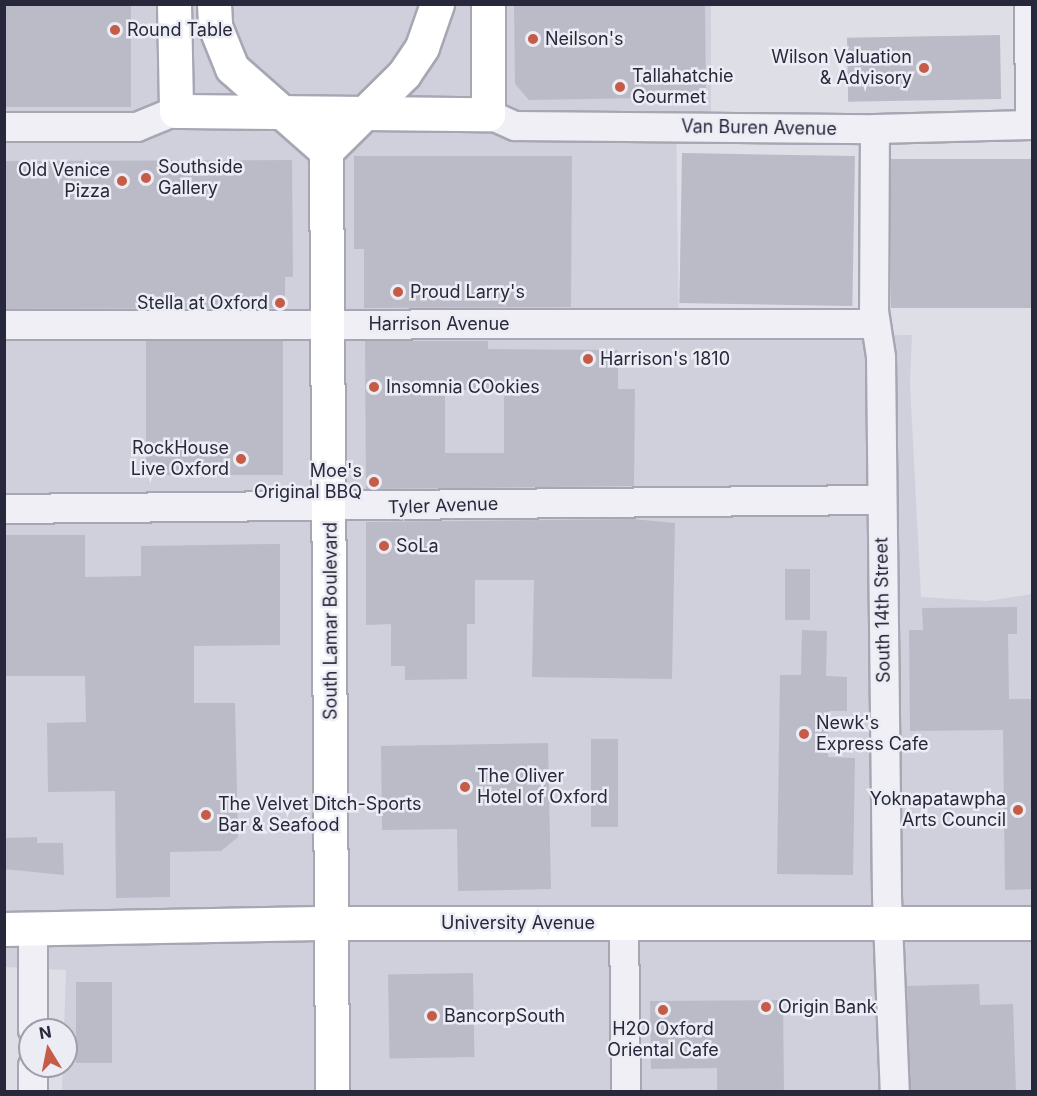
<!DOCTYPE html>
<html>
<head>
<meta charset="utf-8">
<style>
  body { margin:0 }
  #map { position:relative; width:1037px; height:1096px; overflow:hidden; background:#dddee6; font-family:Inter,sans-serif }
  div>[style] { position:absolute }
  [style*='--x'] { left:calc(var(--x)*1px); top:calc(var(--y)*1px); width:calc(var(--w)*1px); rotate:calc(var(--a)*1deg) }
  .built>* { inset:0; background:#cfd0db }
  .building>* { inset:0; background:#bbbbc8; transform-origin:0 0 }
  .roads { filter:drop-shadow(2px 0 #a6a7b3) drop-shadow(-2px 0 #a6a7b3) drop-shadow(0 2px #a6a7b3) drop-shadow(0 -2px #a6a7b3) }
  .street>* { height:28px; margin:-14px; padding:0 14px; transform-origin:14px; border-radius:14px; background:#efeff5 }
  .secondary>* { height:33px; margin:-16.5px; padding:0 16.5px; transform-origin:16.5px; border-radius:16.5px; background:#fff }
  .dots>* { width:16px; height:16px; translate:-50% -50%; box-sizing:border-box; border:3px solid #ecedf4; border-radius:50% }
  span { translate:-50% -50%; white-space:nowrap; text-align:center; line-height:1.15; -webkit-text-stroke:5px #ecedf4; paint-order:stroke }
  .poi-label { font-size:18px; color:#27283b }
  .left { translate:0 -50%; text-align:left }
  .right { translate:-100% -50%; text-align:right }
  .street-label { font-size:18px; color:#27283b }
  .frame { position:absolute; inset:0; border:6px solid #27283b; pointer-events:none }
  .north { position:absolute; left:18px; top:1018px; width:60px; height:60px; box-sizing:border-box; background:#ecedf4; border:2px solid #9d9eaa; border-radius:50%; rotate:350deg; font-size:16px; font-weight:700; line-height:24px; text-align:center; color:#27283b }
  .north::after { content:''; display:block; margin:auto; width:21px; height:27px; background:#c55c48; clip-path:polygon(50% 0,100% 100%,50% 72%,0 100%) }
</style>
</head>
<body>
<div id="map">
  <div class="built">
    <div style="clip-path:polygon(4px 5px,711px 5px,711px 112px,676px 117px,679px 336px,912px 335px,910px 384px,921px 597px,987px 601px,1032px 594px,1032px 1091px,62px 1091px,66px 970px,5px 967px)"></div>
  </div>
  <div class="building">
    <div style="left:4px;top:4px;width:127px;height:103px"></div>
    <div style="clip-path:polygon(514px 4px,705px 4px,706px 97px,529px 100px,515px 84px)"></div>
    <div style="left:1000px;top:35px;width:64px;height:153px;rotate:89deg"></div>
    <div style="left:682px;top:153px;width:173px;height:150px;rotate:1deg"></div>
    <div style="clip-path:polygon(354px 156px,572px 156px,571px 307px,364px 308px,364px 249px,354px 249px)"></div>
    <div style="left:891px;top:159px;width:141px;height:149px"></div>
    <div style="clip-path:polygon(292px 160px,293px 277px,285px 277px,285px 308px,4px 309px,4px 161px)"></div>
    <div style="left:146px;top:341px;width:137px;height:134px"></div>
    <div style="clip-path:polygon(evenodd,365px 341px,488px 341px,488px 349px,618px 350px,618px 389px,635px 389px,634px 486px,366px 489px,365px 341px,445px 390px,504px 390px,504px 453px,445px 453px,445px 390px)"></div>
    <div style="clip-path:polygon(633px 519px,675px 523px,672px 679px,532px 677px,534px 580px,475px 580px,475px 624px,467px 624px,467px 679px,405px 680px,405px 666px,391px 666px,391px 624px,366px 625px,366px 522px)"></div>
    <div style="clip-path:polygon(4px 535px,85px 535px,85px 577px,141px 576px,141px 546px,280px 544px,280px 645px,194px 646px,194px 703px,235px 703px,238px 837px,221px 851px,170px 852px,170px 897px,116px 898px,115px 791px,48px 792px,47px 723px,86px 722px,85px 676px,4px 676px)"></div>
    <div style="left:785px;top:569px;width:25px;height:51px"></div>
    <div style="clip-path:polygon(1017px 607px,1017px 634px,1008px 634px,1009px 699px,1032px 699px,1032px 889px,1005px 890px,1003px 730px,910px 731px,909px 630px,923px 630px,922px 608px)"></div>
    <div style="clip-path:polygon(802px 630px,827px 631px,826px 676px,847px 677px,847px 711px,829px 711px,828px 757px,855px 758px,853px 875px,777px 874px,780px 675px,801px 675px)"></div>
    <div style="left:591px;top:739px;width:27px;height:88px"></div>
    <div style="clip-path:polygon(548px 743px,551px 889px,458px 891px,457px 829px,382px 830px,381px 746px)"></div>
    <div style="clip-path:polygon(37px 837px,37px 843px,63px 843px,64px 875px,4px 869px,4px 838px)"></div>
    <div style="left:473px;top:973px;width:84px;height:85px;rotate:89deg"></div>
    <div style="left:76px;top:982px;width:36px;height:81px"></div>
    <div style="clip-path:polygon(979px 984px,980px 1005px,1013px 1004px,1016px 1092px,911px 1092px,907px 986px)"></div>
    <div style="clip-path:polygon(783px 1000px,784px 1092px,717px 1092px,717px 1068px,651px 1069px,650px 1001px)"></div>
  </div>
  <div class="roads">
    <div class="street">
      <div style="--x:1029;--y:4;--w:121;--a:89.5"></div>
      <div style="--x:488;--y:114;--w:30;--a:24"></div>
      <div style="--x:515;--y:126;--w:360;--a:0.5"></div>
      <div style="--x:875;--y:129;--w:157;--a:-1.5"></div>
      <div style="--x:4;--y:127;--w:133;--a:0"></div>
      <div style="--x:137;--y:127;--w:42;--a:-22.3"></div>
      <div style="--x:875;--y:129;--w:182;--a:90.3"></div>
      <div style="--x:874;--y:311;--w:47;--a:81.3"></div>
      <div style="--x:881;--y:357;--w:540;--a:89.36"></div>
      <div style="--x:887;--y:897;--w:195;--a:87.7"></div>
      <div style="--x:4;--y:325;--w:870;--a:-0.07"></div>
      <div style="--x:4;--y:509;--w:877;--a:-0.59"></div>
      <div style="--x:624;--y:923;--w:169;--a:89.3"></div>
      <div style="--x:33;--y:929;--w:101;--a:90"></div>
      <div style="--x:33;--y:1066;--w:26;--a:90"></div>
    </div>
    <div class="secondary">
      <div style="--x:174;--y:4;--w:107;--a:88.9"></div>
      <div style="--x:176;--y:111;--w:312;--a:0.6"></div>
      <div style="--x:488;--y:114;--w:110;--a:-90"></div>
      <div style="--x:214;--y:4;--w:22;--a:87"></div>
      <div style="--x:215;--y:26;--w:45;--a:68"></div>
      <div style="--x:232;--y:68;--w:125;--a:41.4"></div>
      <div style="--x:326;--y:151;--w:941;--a:89.63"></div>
      <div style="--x:326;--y:151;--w:110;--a:-44.6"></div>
      <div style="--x:404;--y:74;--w:32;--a:-56"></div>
      <div style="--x:422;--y:47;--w:46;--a:-70.8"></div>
      <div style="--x:4;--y:929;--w:327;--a:-1.1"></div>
      <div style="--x:331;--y:923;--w:701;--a:0"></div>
    </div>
  </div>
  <div class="dots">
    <div style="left:115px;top:30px;background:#c55c48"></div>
    <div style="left:533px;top:39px;background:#c55c48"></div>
    <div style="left:924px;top:68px;background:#c55c48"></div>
    <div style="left:620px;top:87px;background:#c55c48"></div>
    <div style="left:146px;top:178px;background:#c55c48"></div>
    <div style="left:122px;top:181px;background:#c55c48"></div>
    <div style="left:398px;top:292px;background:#c55c48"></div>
    <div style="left:280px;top:303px;background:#c55c48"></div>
    <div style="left:588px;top:359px;background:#c55c48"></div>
    <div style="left:374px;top:387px;background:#c55c48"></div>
    <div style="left:241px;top:459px;background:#c55c48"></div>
    <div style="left:374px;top:482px;background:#c55c48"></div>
    <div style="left:384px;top:546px;background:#c55c48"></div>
    <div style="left:804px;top:734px;background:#c55c48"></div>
    <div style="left:465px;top:787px;background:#c55c48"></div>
    <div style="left:1018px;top:810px;background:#c55c48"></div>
    <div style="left:206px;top:815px;background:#c55c48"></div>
    <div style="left:766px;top:1007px;background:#c55c48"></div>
    <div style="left:663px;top:1010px;background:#c55c48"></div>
    <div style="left:432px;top:1016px;background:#c55c48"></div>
  </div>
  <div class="poi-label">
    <span class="left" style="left:127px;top:30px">Round Table</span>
    <span class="left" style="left:545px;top:39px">Neilson's</span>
    <span class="right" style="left:912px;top:68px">Wilson Valuation<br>&amp; Advisory</span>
    <span class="left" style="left:632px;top:87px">Tallahatchie<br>Gourmet</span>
    <span class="left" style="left:158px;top:178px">Southside<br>Gallery</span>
    <span class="right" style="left:110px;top:181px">Old Venice<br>Pizza</span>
    <span class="left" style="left:410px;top:292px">Proud Larry's</span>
    <span class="right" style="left:268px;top:303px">Stella at Oxford</span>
    <span class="left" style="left:600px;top:359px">Harrison's 1810</span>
    <span class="left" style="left:386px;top:387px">Insomnia COokies</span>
    <span class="right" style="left:229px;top:459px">RockHouse<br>Live Oxford</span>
    <span class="right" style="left:362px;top:482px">Moe's<br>Original BBQ</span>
    <span class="left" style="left:396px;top:546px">SoLa</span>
    <span class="left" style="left:816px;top:734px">Newk's<br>Express Cafe</span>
    <span class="left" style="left:477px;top:787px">The Oliver<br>Hotel of Oxford</span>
    <span class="right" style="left:1006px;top:810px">Yoknapatawpha<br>Arts Council</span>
    <span class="left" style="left:218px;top:815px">The Velvet Ditch-Sports<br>Bar &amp; Seafood</span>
    <span class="left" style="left:778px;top:1007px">Origin Bank</span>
    <span class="left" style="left:444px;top:1016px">BancorpSouth</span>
    <span style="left:663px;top:1040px">H2O Oxford<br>Oriental Cafe</span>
  </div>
  <div class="street-label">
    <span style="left:759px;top:128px;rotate:1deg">Van Buren Avenue</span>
    <span style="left:439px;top:324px">Harrison Avenue</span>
    <span style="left:443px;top:506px;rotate:-2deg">Tyler Avenue</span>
    <span style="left:883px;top:610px;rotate:-91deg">South 14th Street</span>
    <span style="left:331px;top:621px;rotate:-90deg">South Lamar Boulevard</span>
    <span style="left:518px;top:923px">University Avenue</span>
  </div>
  <div class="frame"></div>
  <div class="north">N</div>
</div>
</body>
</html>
